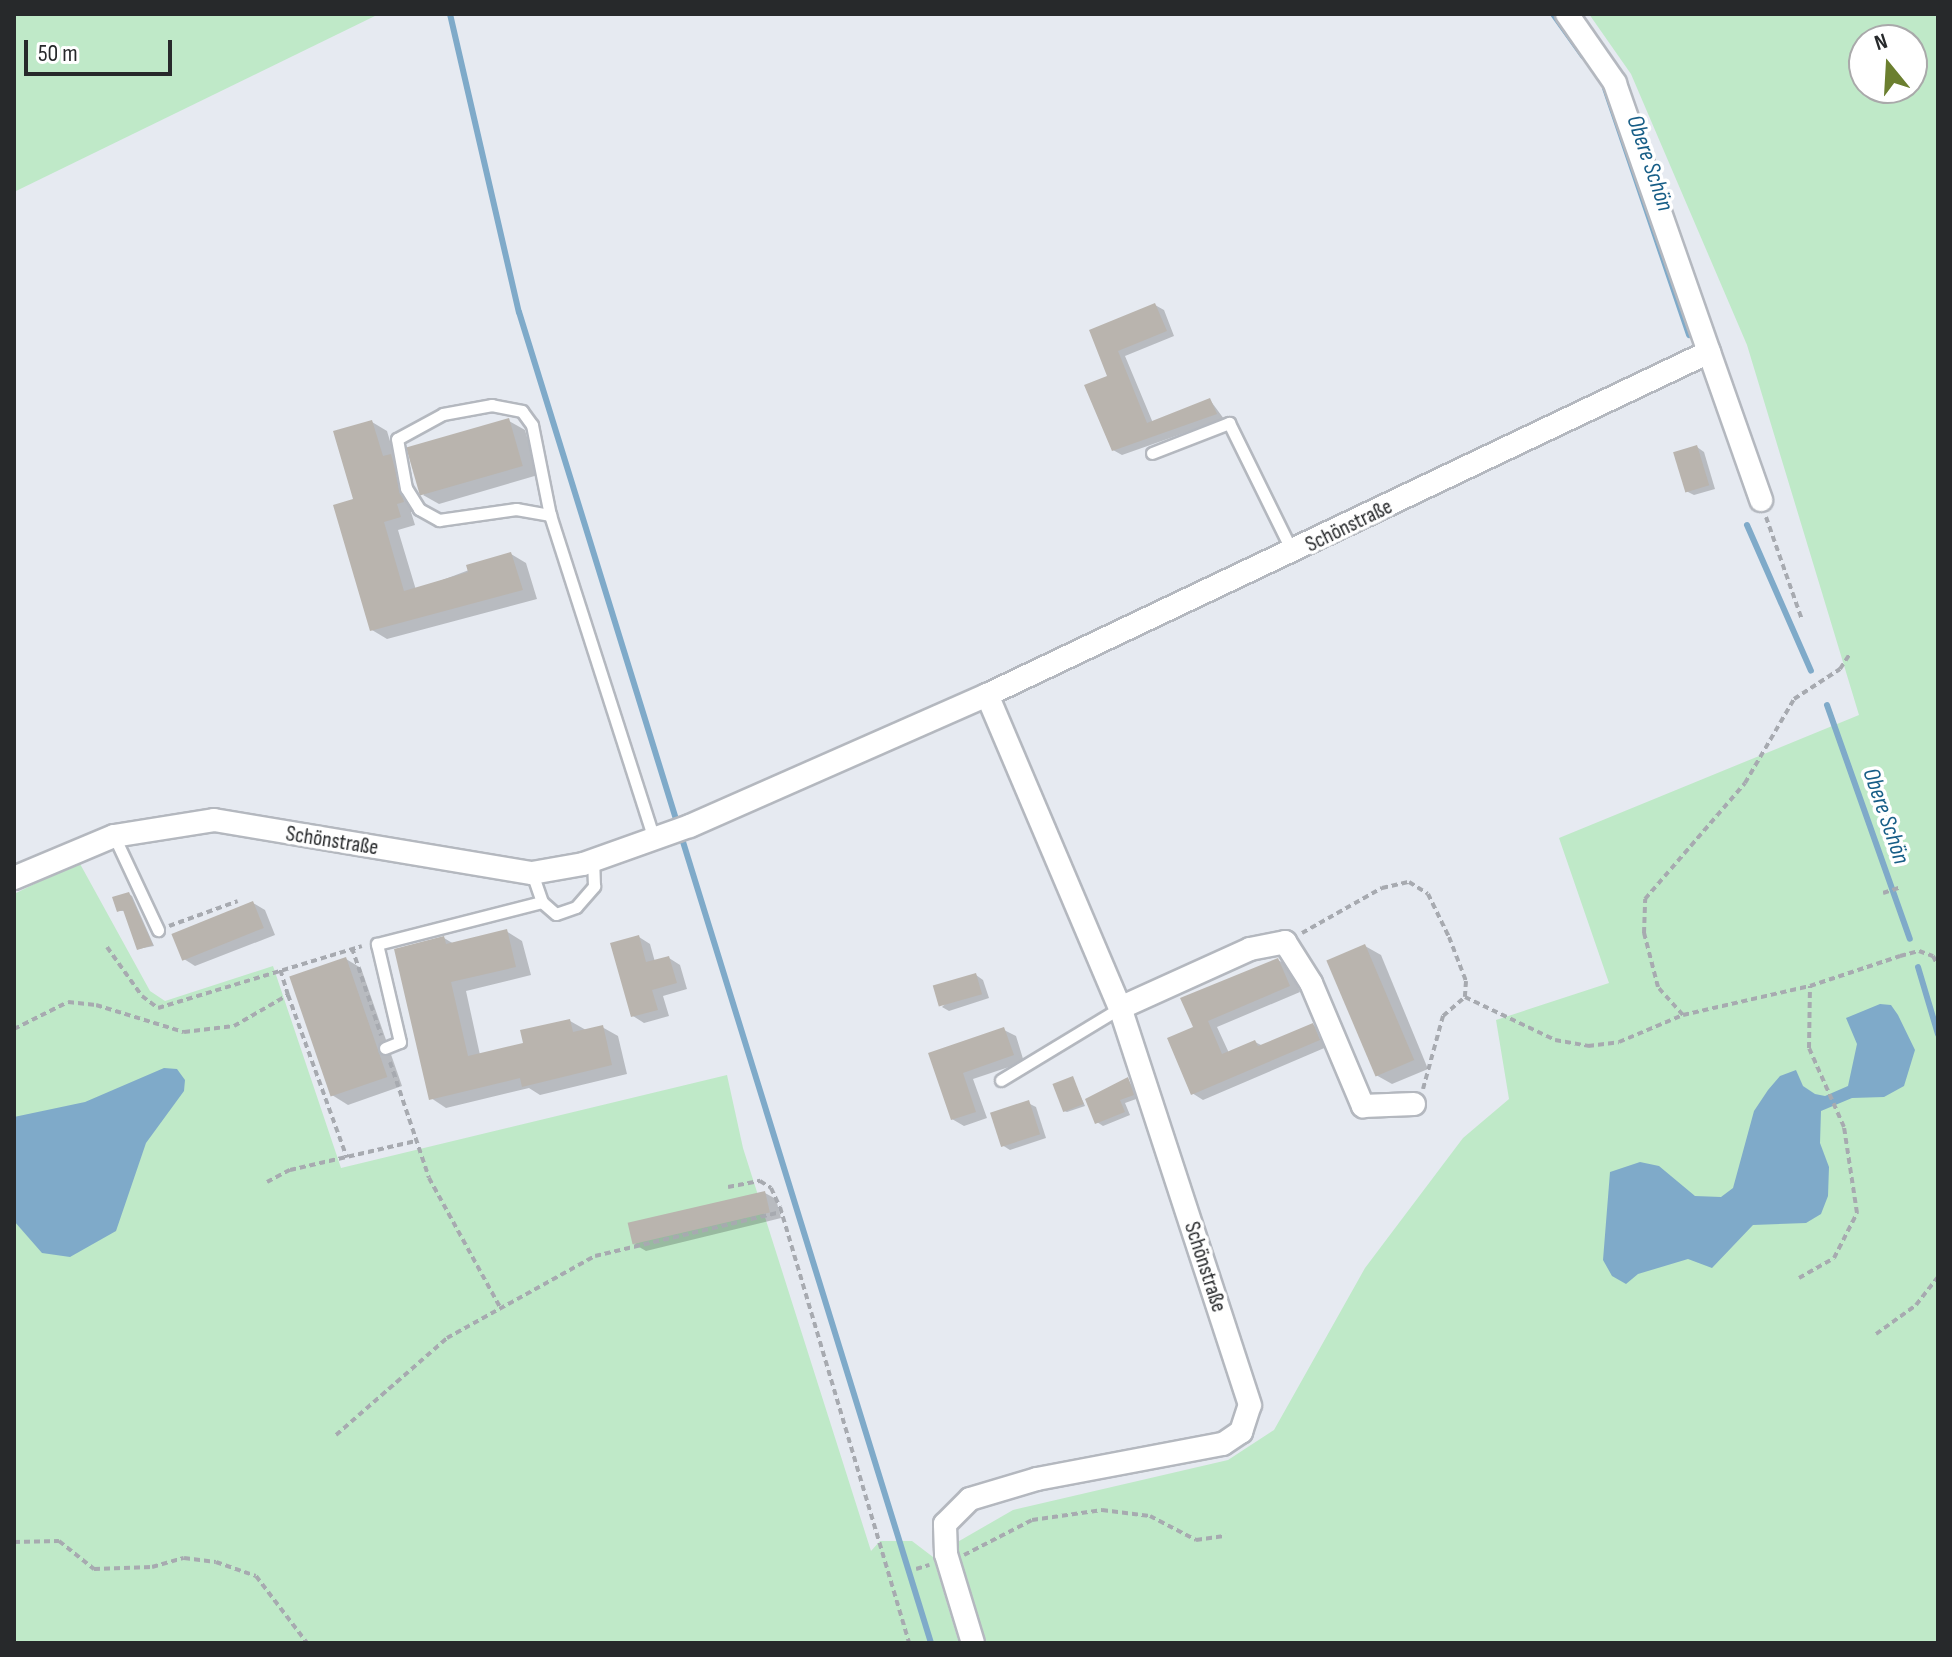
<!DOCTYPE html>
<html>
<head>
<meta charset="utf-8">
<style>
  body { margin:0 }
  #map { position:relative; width:1952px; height:1657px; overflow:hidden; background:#e6eaf1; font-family:"Sofia Sans Condensed",sans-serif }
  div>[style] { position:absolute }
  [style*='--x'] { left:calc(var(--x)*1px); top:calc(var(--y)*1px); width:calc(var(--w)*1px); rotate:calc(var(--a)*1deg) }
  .green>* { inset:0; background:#bfe9c8 }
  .water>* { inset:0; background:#7faac9 }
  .shadow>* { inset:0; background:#0003 }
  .stream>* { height:6px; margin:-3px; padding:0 3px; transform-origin:3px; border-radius:3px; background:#7faac9 }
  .building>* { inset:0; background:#b9b4ae; transform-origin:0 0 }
  .path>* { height:4px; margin-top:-2px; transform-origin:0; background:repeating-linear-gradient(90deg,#a7aab0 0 6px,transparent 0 10px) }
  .roads { filter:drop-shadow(2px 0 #b4b8bf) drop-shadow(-2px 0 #b4b8bf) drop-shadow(0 2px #b4b8bf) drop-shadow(0 -2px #b4b8bf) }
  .lane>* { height:11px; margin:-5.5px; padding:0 5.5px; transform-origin:5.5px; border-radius:5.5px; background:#fff }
  .street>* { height:22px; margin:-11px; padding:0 11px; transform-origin:11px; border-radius:11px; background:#fff }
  span { translate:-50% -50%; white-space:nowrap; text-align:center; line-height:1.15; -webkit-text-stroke:7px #fff; paint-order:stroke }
  .street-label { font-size:22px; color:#27292b }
  .water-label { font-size:24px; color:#175e87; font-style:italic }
  .frame { position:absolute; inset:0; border:16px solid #27292b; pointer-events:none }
  .north { position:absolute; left:1848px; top:24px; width:80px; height:80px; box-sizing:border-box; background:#fff; border:2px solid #a9a9aa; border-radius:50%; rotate:342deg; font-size:22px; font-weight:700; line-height:32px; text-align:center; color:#27292b }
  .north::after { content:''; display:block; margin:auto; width:28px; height:36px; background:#6b7f2f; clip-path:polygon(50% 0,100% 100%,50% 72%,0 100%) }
  .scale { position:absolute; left:24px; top:40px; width:148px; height:36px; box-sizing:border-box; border:4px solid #27292b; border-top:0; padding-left:10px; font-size:24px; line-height:28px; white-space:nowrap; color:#27292b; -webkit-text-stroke:6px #fff; paint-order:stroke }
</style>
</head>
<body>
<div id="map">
  <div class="green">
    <div style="clip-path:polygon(14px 14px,379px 14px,14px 192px)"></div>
    <div style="clip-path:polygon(evenodd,1589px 14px,1938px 14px,1938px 1643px,983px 1643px,954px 1544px,1013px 1510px,1228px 1460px,1274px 1430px,1365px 1268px,1463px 1138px,1509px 1099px,1496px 1020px,1609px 983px,1559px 838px,1859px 715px,1747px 345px,1631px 74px,1589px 14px,1864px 40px,1912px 40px,1912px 88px,1864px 88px,1864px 40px)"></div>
    <div style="clip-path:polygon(79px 862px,150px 991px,165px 1001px,273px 966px,341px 1168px,727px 1075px,743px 1148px,871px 1551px,880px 1541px,912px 1541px,933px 1557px,959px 1643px,14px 1643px,14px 894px)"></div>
  </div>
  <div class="water">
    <div style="clip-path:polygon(1880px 1004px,1891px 1005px,1898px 1015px,1915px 1050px,1904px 1086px,1884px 1097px,1852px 1098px,1821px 1111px,1820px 1143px,1829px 1167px,1828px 1196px,1821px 1214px,1806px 1223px,1753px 1225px,1712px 1268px,1688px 1259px,1638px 1274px,1626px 1284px,1612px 1276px,1603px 1260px,1610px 1172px,1640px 1162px,1659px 1166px,1695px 1196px,1721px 1197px,1733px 1188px,1754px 1111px,1768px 1090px,1780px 1076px,1796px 1070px,1803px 1086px,1815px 1094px,1825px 1096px,1848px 1086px,1857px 1044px,1846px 1018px)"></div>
    <div style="clip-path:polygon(164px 1068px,177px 1069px,185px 1080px,184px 1091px,146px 1143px,116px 1231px,70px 1257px,42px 1253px,14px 1221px,14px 1117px,85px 1102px)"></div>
  </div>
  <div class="shadow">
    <div style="clip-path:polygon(1155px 305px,1164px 310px,1174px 336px,1125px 356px,1153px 423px,1210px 400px,1224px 419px,1122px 455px,1113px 450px,1110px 377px,1091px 331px)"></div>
    <div style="clip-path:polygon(509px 421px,525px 430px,538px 475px,439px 504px,423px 495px)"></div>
    <div style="clip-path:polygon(372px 422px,387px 431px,395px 458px,406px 465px,419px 510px,411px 512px,415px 525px,398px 530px,416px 590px,511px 554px,526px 563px,537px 599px,387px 639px,372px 630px,356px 500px)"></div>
    <div style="clip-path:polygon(1697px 447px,1704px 452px,1715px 489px,1694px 495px,1686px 491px)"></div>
    <div style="clip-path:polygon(129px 894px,132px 896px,154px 946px,138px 949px,126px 911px,119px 911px)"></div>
    <div style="clip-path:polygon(253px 903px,265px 910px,275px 935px,195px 966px,184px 959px)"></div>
    <div style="clip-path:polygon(506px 931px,522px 941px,531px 975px,466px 991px,480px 1055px,526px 1044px,570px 1021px,586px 1030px,602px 1027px,618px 1036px,627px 1074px,540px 1095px,529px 1088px,446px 1108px,431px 1098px,444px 938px,454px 944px)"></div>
    <div style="clip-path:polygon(639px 937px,650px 944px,655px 962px,669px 958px,680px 965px,687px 989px,663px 996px,669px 1016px,644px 1023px,633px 1016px)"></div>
    <div style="clip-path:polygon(1365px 946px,1381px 955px,1428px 1069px,1392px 1084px,1376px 1075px)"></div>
    <div style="clip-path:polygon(346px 959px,361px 968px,402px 1086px,348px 1105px,332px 1095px)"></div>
    <div style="clip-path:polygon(1278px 960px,1289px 966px,1300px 992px,1217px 1027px,1229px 1053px,1255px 1042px,1263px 1046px,1313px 1025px,1323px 1031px,1329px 1046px,1203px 1100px,1192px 1093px,1195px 1028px)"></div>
    <div style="clip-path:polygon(976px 975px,983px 980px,989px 998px,949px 1011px,942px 1007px)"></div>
    <div style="clip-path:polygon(1004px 1030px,1016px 1036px,1024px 1062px,973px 1079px,987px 1118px,964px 1126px,952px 1119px,930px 1055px)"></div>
    <div style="clip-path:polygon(1073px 1079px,1085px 1106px,1067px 1112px,1064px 1111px)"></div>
    <div style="clip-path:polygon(1128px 1079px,1139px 1098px,1125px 1103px,1130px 1115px,1103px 1126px,1097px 1122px)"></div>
    <div style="clip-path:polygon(1028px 1103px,1036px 1107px,1046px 1138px,1010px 1150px,1002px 1145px)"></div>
    <div style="clip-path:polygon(765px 1193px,776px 1199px,781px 1218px,646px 1251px,634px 1244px)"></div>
  </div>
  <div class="stream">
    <div style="--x:450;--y:14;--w:306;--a:77"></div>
    <div style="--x:519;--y:312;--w:1393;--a:72.8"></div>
    <div style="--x:1553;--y:14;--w:52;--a:54.5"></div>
    <div style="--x:1605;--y:88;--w:261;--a:71.2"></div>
    <div style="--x:1747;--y:525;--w:159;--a:66.3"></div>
    <div style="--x:1827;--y:705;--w:248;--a:70.5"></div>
    <div style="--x:1918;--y:967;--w:70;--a:73.4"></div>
  </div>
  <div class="building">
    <div style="clip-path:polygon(1155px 303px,1167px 331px,1118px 351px,1147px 423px,1210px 398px,1217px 414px,1112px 451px,1084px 385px,1107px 376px,1089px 330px)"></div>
    <div style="left:509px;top:418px;width:50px;height:107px;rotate:74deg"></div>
    <div style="clip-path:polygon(372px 420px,383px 456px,391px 454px,404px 502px,397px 504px,401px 517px,384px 522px,404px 591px,468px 572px,466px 565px,511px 552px,523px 590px,370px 631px,333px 505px,353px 499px,333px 431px)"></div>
    <div style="left:1697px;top:445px;width:42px;height:25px;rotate:73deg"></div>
    <div style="clip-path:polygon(129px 892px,153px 945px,137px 950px,123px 910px,117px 912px,112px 897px)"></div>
    <div style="left:253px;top:901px;width:29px;height:88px;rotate:68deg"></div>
    <div style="clip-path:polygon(507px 929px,516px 967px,451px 982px,468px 1056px,523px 1043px,520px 1030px,570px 1019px,573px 1032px,603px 1025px,612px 1065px,522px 1087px,520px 1078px,429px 1100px,394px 949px,444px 936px,446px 944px)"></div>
    <div style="clip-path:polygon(639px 935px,646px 962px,669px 956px,677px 983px,652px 990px,658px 1010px,631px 1017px,610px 943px)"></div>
    <div style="left:1365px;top:944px;width:126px;height:42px;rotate:67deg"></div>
    <div style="left:346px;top:957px;width:127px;height:60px;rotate:71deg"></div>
    <div style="clip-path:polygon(1278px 958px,1290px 986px,1208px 1021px,1222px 1054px,1255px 1040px,1258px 1046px,1313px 1023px,1320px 1040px,1191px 1095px,1167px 1038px,1193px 1027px,1180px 998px)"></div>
    <div style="left:976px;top:973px;width:22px;height:45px;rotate:74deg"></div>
    <div style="clip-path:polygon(1004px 1027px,1014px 1055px,963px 1073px,976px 1112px,951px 1120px,928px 1053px)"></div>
    <div style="left:1073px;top:1076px;width:30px;height:22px;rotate:69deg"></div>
    <div style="clip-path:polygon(1128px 1077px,1134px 1095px,1120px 1100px,1125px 1112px,1095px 1124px,1085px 1099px)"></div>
    <div style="left:1029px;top:1100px;width:36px;height:41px;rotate:72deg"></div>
    <div style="left:765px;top:1191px;width:22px;height:141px;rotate:77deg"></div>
  </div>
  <div class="path">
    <div style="--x:1766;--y:517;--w:109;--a:70.7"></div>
    <div style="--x:1883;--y:893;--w:19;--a:-18"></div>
    <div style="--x:169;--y:926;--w:73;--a:-19.9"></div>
    <div style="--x:1302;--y:933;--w:92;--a:-29.4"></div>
    <div style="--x:1382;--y:888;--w:28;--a:-13"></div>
    <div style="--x:1409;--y:882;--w:22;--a:32"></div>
    <div style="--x:1428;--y:894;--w:48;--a:64"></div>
    <div style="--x:1449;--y:937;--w:47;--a:68.9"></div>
    <div style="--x:1466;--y:981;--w:16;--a:94"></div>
    <div style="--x:107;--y:947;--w:60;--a:54.5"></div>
    <div style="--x:142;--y:996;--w:20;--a:37"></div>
    <div style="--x:158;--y:1008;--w:213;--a:-16.9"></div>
    <div style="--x:352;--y:948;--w:92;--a:71.6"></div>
    <div style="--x:288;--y:995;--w:173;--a:70.1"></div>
    <div style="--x:1683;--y:1015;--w:38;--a:-132"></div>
    <div style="--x:1658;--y:987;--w:56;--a:-104.5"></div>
    <div style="--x:1644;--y:933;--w:34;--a:-88"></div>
    <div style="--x:1645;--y:899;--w:153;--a:-49.2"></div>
    <div style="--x:1745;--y:783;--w:97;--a:-59.7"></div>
    <div style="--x:1794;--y:699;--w:55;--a:-33.1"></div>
    <div style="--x:1840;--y:669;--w:17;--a:-57"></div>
    <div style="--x:14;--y:1029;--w:60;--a:-26.6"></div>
    <div style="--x:68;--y:1002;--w:28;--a:6"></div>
    <div style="--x:96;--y:1005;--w:92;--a:17.1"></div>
    <div style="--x:184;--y:1032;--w:50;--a:-6.8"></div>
    <div style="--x:234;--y:1026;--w:62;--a:-29.9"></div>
    <div style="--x:288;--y:995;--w:27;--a:-107"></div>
    <div style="--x:390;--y:1062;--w:122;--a:71.4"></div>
    <div style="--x:429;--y:1178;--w:147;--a:61.2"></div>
    <div style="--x:1423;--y:1089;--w:76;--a:-74.7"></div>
    <div style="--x:1443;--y:1016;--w:29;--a:-41"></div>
    <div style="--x:1465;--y:997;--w:100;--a:25.5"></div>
    <div style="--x:1555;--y:1040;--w:34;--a:10"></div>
    <div style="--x:1588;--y:1046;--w:31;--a:-7"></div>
    <div style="--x:1619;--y:1042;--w:69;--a:-22.9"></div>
    <div style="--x:1683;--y:1015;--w:130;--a:-12.9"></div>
    <div style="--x:1810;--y:986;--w:95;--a:-18.4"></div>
    <div style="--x:1900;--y:956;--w:20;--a:-15"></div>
    <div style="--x:1919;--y:951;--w:15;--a:20"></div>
    <div style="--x:1933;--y:956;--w:11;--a:63"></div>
    <div style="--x:267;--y:1182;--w:26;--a:-28"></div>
    <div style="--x:290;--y:1170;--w:129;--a:-13"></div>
    <div style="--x:728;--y:1187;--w:33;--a:-11"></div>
    <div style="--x:760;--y:1181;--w:13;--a:32"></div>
    <div style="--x:771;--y:1188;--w:21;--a:65"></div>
    <div style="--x:780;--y:1207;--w:455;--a:73.5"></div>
    <div style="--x:1799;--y:1278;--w:40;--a:-29.7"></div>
    <div style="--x:1834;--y:1258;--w:51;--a:-62.9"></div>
    <div style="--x:1857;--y:1213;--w:87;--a:-98.6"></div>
    <div style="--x:1844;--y:1127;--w:86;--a:-113.9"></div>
    <div style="--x:1809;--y:1048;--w:62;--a:-89.1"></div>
    <div style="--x:1876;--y:1334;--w:49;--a:-35.9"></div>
    <div style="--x:1916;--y:1305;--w:36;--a:-52"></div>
    <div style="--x:336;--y:1435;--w:147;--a:-41.1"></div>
    <div style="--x:447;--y:1338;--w:169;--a:-29"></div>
    <div style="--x:595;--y:1256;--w:191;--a:-13.3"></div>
    <div style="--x:14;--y:1542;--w:45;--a:-1.3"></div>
    <div style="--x:59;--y:1541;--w:45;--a:38.7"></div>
    <div style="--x:94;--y:1569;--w:58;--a:-2"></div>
    <div style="--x:152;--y:1567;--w:33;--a:-16"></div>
    <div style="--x:184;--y:1558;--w:32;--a:7"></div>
    <div style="--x:216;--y:1562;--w:42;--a:19.3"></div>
    <div style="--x:256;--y:1576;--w:84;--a:52.7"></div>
    <div style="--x:964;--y:1555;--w:76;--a:-27.2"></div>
    <div style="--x:1032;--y:1520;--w:71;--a:-8.1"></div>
    <div style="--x:1102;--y:1510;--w:48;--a:7.1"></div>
    <div style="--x:1150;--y:1516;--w:52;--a:27.6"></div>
    <div style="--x:1196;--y:1540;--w:30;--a:-8"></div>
    <div style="--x:916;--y:1569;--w:14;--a:-17"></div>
  </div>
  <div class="roads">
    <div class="lane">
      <div style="--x:1152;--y:453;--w:83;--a:-21.3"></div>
      <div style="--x:1229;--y:423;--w:145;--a:63.8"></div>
      <div style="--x:550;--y:515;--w:92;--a:-101.3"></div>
      <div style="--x:532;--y:425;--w:17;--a:-126"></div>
      <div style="--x:522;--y:411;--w:31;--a:-169"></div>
      <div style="--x:492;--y:405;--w:50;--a:169.6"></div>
      <div style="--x:443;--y:414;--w:52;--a:151.5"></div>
      <div style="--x:397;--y:439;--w:50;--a:79.6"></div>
      <div style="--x:406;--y:488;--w:25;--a:58"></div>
      <div style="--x:419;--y:509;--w:23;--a:29"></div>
      <div style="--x:439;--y:520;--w:78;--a:-8.1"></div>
      <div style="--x:516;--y:509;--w:35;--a:10"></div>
      <div style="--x:550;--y:515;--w:340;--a:72.2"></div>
      <div style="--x:114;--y:836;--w:104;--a:64.9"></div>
      <div style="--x:532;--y:873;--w:31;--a:71"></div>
      <div style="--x:542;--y:902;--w:18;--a:41"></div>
      <div style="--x:556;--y:914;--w:21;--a:-19"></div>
      <div style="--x:576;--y:907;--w:28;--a:-49"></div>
      <div style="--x:594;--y:886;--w:25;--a:-92"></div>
      <div style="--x:385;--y:1048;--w:16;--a:-22"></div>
      <div style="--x:400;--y:1042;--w:101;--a:-103.2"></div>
      <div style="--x:377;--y:944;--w:170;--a:-14.3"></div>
      <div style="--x:1001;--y:1080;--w:139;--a:-31.2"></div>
    </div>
    <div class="street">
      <div style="--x:1709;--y:352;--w:157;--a:70.6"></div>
      <div style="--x:14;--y:878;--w:108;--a:-22.8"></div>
      <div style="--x:114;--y:836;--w:101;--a:-9.1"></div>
      <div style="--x:214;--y:820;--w:322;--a:9.5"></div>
      <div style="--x:532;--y:873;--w:52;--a:-10"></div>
      <div style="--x:583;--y:864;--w:114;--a:-19.6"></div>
      <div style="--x:690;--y:826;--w:325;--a:-23.8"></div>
      <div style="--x:987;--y:695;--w:799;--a:-25.41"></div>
      <div style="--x:1709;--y:352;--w:285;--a:-109.3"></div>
      <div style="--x:1615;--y:83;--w:84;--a:-124.8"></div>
      <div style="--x:1120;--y:1008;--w:143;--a:-24.4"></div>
      <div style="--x:1250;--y:949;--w:36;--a:-11"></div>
      <div style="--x:1285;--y:942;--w:49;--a:57.6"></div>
      <div style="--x:1311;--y:983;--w:134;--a:67.1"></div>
      <div style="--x:1363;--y:1106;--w:51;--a:-2.2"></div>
      <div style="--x:973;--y:1643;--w:93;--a:-106.9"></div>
      <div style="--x:946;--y:1554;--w:30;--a:-92"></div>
      <div style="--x:945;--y:1524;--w:35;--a:-45"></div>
      <div style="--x:970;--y:1499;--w:70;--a:-16.6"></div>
      <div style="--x:1037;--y:1479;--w:189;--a:-10.7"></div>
      <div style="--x:1223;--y:1444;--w:22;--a:-34"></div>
      <div style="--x:1241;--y:1432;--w:28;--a:-72"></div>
      <div style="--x:1250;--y:1405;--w:418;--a:-108.1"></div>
      <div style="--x:1120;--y:1008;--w:340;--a:-113"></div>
    </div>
  </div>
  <div class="street-label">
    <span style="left:1349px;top:526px;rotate:-26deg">Schönstraße</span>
    <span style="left:332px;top:841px;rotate:9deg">Schönstraße</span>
    <span style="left:1205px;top:1267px;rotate:72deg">Schönstraße</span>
  </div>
  <div class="water-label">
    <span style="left:1650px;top:163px;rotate:71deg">Obere Schön</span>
    <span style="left:1886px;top:816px;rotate:71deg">Obere Schön</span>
  </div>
  <div class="frame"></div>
  <div class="north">N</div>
  <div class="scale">50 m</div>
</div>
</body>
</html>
